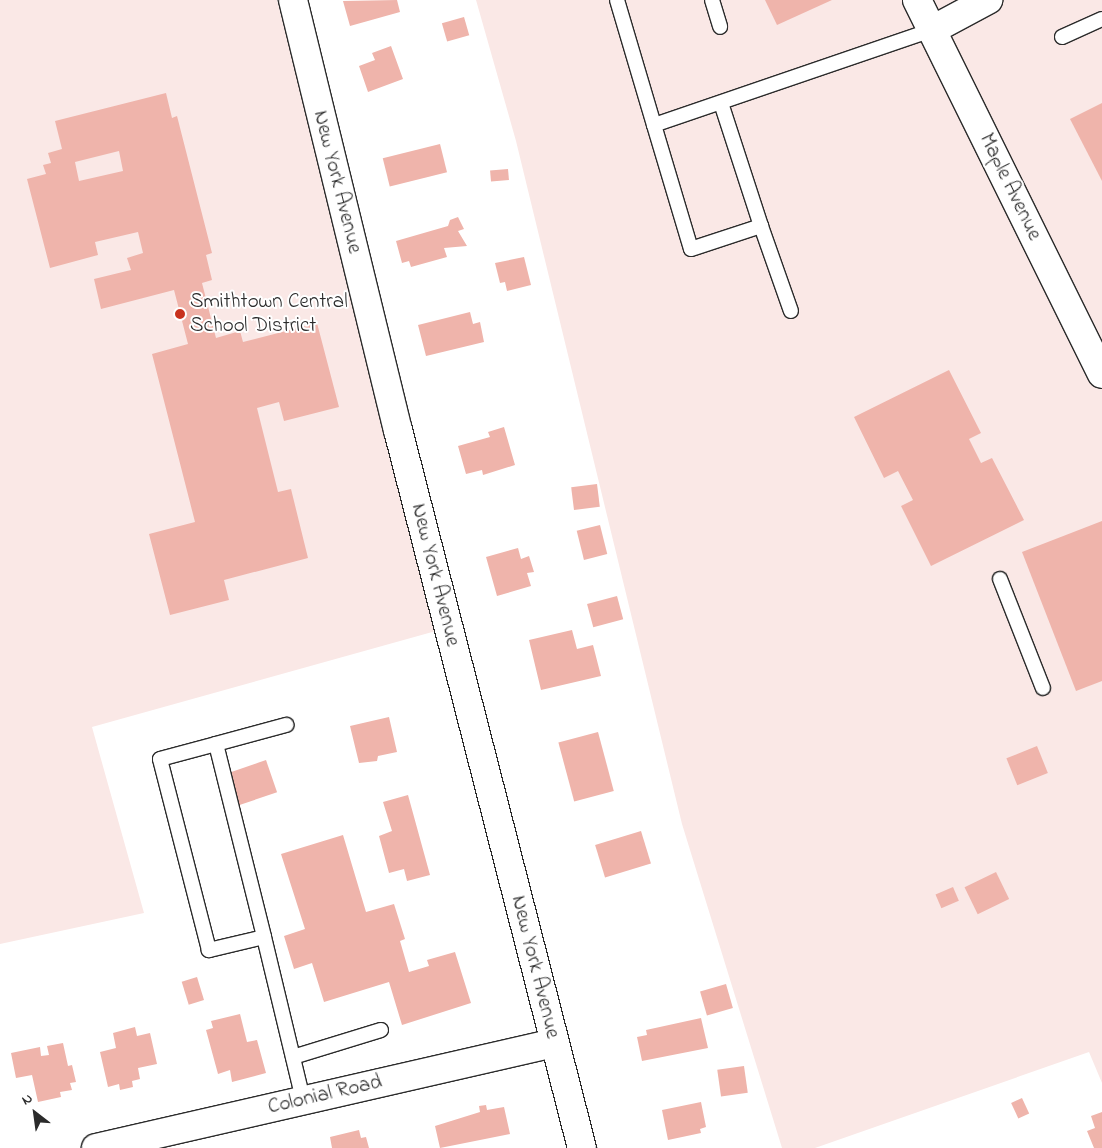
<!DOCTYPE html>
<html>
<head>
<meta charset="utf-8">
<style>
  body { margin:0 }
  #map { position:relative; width:1102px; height:1148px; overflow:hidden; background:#fff; font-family:"Indie Flower",sans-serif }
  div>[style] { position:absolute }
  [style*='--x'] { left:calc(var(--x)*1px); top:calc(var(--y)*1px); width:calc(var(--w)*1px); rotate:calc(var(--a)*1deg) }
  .built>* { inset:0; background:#fae8e6 }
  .building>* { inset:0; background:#efb4ab; transform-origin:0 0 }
  .roads { filter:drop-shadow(1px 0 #2b2b2b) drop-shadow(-1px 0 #2b2b2b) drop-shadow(0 1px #2b2b2b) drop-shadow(0 -1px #2b2b2b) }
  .lane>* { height:14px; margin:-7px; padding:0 7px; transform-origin:7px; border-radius:7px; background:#fff }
  .street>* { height:28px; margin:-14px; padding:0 14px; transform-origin:14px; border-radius:14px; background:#fff }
  .secondary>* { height:28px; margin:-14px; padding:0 14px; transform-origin:14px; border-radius:14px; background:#fff }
  .dots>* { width:14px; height:14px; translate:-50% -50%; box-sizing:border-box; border:2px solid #fff; border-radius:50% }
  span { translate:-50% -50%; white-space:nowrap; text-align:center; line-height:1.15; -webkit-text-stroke:4px #fff; paint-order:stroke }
  .street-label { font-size:21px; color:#2b2b2b }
  .poi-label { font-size:21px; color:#2b2b2b }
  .left { translate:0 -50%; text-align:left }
  .north { position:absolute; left:10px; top:1088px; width:50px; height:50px; -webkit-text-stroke:4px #fff; paint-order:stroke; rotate:330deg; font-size:14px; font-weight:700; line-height:20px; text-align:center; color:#2b2b2b }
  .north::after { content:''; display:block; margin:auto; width:18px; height:22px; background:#2b2b2b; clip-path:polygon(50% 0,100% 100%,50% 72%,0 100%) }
</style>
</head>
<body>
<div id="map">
  <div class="built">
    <div style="clip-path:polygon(0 0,277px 0,443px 629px,92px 727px,144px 913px,0 944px)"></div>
    <div style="clip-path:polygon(476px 0,1102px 0,1102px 1083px,1089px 1052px,815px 1148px,782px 1148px,682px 824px,516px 141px)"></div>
  </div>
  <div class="building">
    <div style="clip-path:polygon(397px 0,400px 12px,350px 26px,343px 1px)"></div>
    <div style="clip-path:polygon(765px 0,832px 0,777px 25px)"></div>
    <div style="left:464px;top:17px;width:19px;height:23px;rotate:74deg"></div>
    <div style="clip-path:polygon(391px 46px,403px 79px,368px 92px,359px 66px,375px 60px,372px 53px)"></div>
    <div style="clip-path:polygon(evenodd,166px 93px,172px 118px,177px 116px,212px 253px,206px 255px,212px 280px,202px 283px,216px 338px,240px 331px,243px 342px,317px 323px,339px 407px,284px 421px,279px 402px,257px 408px,278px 492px,291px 489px,308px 558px,224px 580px,229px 600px,170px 615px,149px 534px,195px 522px,152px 354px,188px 344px,174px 290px,101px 309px,94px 279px,131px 270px,127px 258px,143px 253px,138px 232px,95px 242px,98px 255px,50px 268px,27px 179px,46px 174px,43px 165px,51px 163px,48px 153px,62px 149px,55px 121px,166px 93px,119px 151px,123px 171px,79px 181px,75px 162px,119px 151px)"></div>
    <div style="clip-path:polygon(1102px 103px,1102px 181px,1070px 119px)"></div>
    <div style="left:440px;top:144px;width:29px;height:59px;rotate:76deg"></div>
    <div style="left:508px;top:169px;width:11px;height:18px;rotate:85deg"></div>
    <div style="clip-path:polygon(458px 217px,464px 229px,458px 231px,467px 246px,444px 248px,447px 257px,411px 267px,409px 261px,402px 263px,396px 241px,448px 226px,450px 220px)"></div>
    <div style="clip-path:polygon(524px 257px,531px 285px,507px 291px,505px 282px,500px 283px,495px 263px)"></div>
    <div style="clip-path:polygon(470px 312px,473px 324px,480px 322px,484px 342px,426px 356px,418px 325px)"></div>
    <div style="clip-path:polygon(949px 370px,981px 433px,969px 439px,981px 463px,992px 458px,1024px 520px,931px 566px,901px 506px,913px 500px,898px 471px,884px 478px,854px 417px)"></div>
    <div style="clip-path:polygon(504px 427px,515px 465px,483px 475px,482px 470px,466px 474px,458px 446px,490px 437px,488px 432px)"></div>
    <div style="left:597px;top:484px;width:23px;height:26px;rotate:83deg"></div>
    <div style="clip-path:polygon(1102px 521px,1102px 681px,1076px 691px,1022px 552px)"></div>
    <div style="left:600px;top:525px;width:30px;height:24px;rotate:76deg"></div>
    <div style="clip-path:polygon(518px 548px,521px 559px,529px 556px,534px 572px,527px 573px,531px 586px,497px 596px,486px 557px)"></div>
    <div style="left:617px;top:596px;width:24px;height:31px;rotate:75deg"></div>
    <div style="clip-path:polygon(572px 630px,577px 649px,593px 645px,601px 676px,541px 690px,529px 640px)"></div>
    <div style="clip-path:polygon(389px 717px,397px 752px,378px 756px,377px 761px,359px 763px,350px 726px)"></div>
    <div style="left:598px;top:732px;width:61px;height:41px;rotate:75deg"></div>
    <div style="left:1037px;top:746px;width:29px;height:33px;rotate:68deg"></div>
    <div style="left:266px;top:760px;width:34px;height:42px;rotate:71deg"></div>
    <div style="clip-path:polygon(408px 795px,430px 875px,407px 881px,404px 869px,389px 873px,379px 836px,392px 831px,383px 802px)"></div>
    <div style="left:641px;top:831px;width:34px;height:48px;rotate:73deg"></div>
    <div style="clip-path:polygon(343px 835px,366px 912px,394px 904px,405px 939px,400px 941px,409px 972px,429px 966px,427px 960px,455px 952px,471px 1003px,402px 1025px,389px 982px,324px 1002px,312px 963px,294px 969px,284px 936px,305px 929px,281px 854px)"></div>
    <div style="left:996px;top:872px;width:30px;height:35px;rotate:64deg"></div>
    <div style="left:953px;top:887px;width:15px;height:19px;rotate:67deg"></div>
    <div style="left:197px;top:977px;width:24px;height:16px;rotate:73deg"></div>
    <div style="left:726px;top:984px;width:25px;height:27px;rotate:74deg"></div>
    <div style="clip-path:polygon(240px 1014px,247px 1042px,257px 1040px,266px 1073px,232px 1082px,230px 1070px,218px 1074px,206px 1030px,213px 1028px,211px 1021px)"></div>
    <div style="clip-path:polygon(701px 1018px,708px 1048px,642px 1061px,637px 1037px,647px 1035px,646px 1030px)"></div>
    <div style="clip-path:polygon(135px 1027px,137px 1036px,150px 1033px,157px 1064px,138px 1068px,140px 1079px,132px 1081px,133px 1087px,120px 1090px,119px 1084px,108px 1087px,100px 1052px,116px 1048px,113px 1033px)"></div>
    <div style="clip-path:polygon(63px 1043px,68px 1066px,72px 1065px,76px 1082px,70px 1083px,72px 1090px,60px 1092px,61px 1097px,38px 1102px,32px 1075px,16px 1078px,11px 1053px,40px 1047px,41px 1056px,49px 1055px,47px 1046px)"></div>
    <div style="left:744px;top:1066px;width:27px;height:27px;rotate:82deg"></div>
    <div style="left:1022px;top:1098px;width:17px;height:12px;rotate:65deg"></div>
    <div style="clip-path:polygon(701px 1102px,706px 1127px,700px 1129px,701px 1133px,668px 1140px,662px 1110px)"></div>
    <div style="clip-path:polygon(486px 1105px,487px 1110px,504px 1107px,510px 1134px,440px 1148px,435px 1126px,480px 1112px,479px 1106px)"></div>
    <div style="clip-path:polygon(1102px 1112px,1102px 1148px,1094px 1148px,1087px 1131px,1095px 1128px,1091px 1116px)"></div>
    <div style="clip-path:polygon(359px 1130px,361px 1138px,366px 1137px,369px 1148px,332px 1148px,330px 1137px)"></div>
  </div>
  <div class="roads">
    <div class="lane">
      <div style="--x:617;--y:0;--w:130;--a:73.5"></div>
      <div style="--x:654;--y:125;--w:294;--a:-18.9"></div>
      <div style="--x:712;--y:0;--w:28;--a:73"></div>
      <div style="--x:1062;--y:37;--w:44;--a:-24.2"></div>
      <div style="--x:654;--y:125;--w:129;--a:73.4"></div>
      <div style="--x:691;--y:249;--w:74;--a:-18.2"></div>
      <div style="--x:761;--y:226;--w:129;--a:-108"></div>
      <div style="--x:761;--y:226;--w:90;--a:70.6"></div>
      <div style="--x:1000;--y:579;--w:117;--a:68.5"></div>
      <div style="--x:216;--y:744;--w:73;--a:-15.2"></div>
      <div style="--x:264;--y:937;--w:57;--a:166.7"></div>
      <div style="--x:209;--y:950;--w:197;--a:-104.4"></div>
      <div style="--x:160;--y:759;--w:58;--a:-15"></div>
      <div style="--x:216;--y:744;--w:199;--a:76"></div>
      <div style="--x:264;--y:937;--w:168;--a:76.5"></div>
      <div style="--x:293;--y:1057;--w:92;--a:-17.1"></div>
    </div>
    <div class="street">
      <div style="--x:293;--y:0;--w:443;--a:76.3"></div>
      <div style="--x:398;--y:430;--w:741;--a:75.63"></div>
      <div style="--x:932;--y:30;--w:64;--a:-28.2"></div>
      <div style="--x:96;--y:1148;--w:470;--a:-12.9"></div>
    </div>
    <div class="secondary">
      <div style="--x:917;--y:0;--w:417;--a:63.7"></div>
    </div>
  </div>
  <div class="dots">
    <div style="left:180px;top:314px;background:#c8321e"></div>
  </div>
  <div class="street-label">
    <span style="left:337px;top:182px;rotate:76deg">New York Avenue</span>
    <span style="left:1010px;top:187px;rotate:64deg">Maple Avenue</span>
    <span style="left:435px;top:575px;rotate:76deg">New York Avenue</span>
    <span style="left:535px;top:967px;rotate:76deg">New York Avenue</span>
    <span style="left:325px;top:1095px;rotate:-13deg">Colonial Road</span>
  </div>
  <div class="poi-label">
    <span class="left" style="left:190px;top:314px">Smithtown Central<br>School District</span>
  </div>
  <div class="north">N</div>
</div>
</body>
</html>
